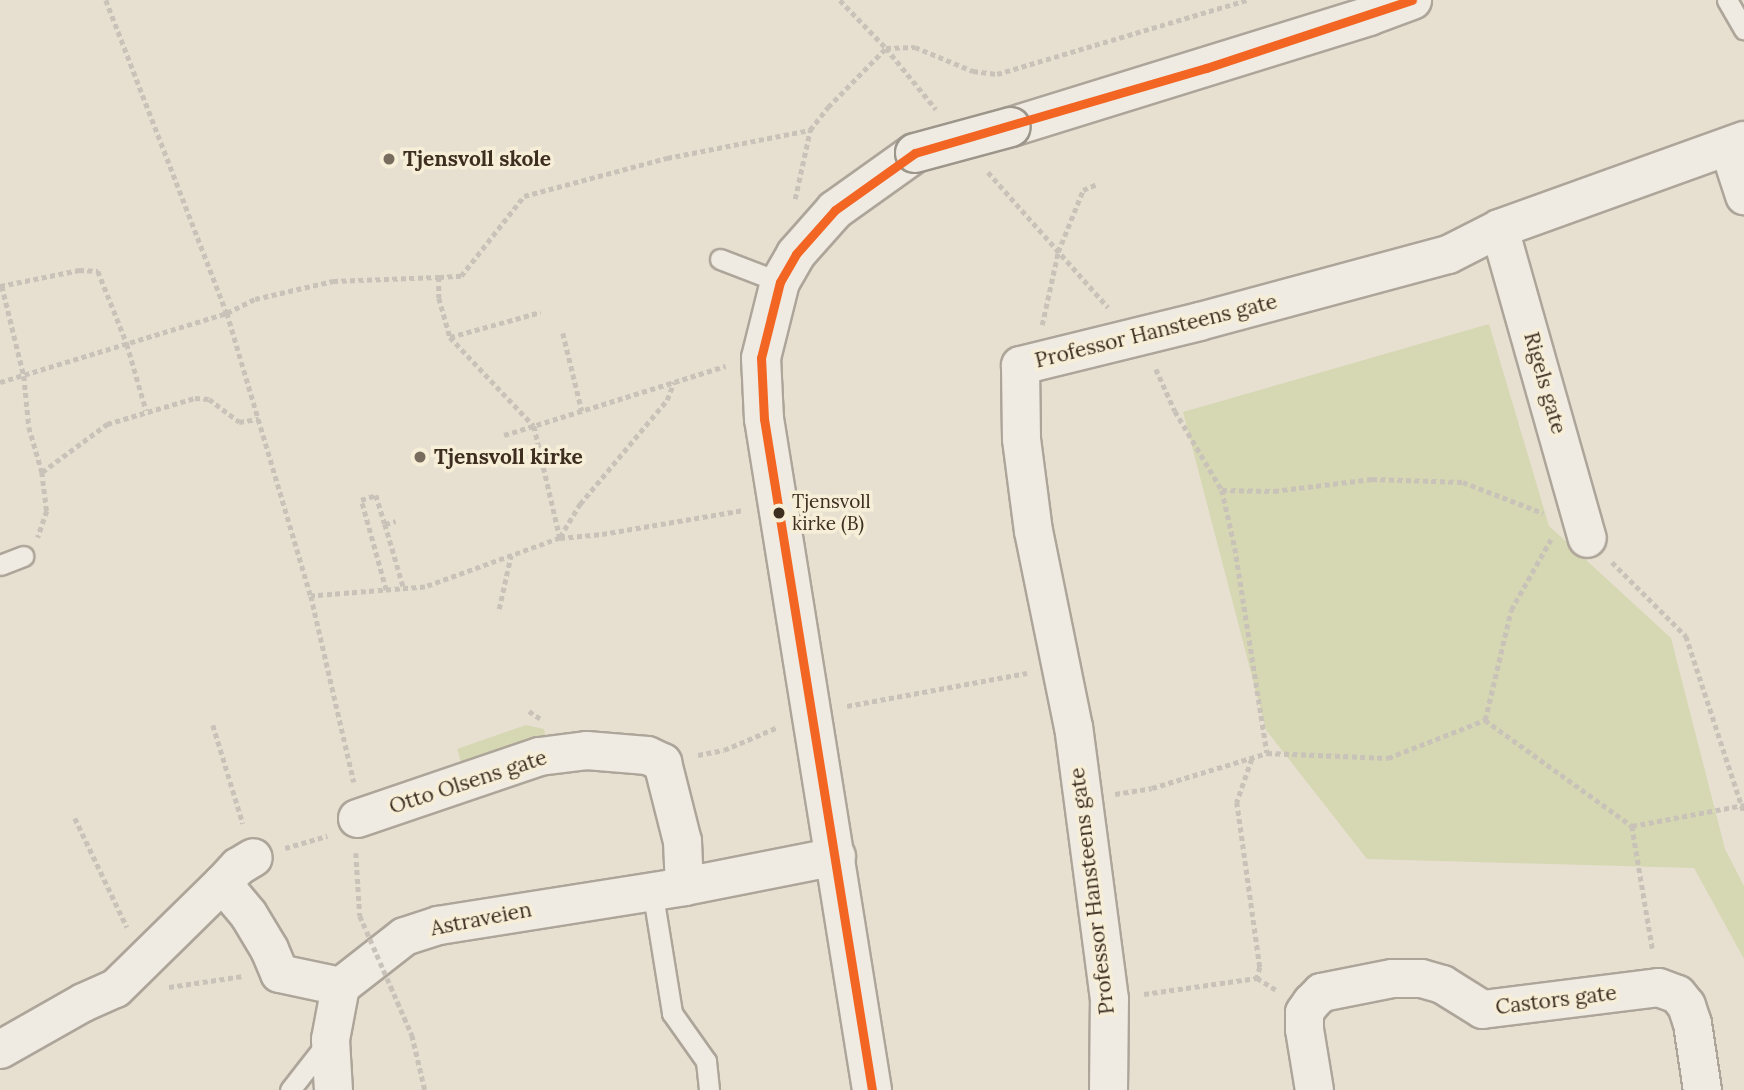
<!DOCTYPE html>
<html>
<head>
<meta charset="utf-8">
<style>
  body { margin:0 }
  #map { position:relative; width:1744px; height:1090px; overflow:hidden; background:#e7e0d1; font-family:Lora,serif }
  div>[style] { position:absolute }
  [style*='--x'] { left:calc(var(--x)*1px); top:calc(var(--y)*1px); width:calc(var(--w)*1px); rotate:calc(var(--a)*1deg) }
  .green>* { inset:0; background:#d6d7b3 }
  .path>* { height:4.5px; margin-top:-2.25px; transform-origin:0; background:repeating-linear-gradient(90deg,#c8c2b9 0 5px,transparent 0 8.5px) }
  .roads { filter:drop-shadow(2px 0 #ada599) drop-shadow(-2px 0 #ada599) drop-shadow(0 2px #ada599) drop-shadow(0 -2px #ada599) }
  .lane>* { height:19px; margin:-9.5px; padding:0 9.5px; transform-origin:9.5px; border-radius:9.5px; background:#efebe3 }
  .street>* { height:37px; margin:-18.5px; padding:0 18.5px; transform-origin:18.5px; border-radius:18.5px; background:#efebe3 }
  .secondary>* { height:38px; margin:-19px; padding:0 19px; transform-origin:19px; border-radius:19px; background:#efebe3 }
  .path-bridge>* { height:4.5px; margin-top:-2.25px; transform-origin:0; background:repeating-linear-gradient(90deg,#c8c2b9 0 5px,transparent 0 8.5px) }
  .bridges { filter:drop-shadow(2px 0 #9c958a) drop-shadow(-2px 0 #9c958a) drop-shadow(0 2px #9c958a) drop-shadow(0 -2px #9c958a) }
  .secondary-bridge>* { height:38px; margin:-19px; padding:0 19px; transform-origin:19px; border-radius:19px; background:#efebe3 }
  .bus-1>* { height:9px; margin:-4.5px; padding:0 4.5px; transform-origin:4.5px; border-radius:4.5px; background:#f26522 }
  .dots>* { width:19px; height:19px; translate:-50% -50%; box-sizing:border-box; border:4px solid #f7eed8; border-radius:50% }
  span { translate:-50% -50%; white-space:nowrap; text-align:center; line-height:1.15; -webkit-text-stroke:7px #f7eed8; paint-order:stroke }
  .bus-label { font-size:19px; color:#3d2e20 }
  .left { translate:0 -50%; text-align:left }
  .poi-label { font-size:21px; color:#3d2e20; font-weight:700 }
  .street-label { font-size:21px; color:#3d2e20 }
</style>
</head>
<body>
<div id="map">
  <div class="green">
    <div style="clip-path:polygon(1489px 324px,1549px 526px,1671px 638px,1725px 849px,1744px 886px,1744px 959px,1694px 868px,1367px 859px,1266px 730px,1183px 412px)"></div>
    <div style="clip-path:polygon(526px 725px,544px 729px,547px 744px,464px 771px,457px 749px)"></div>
  </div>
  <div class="path">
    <div style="--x:106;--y:0;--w:336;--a:68.9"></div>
    <div style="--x:227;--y:313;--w:295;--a:73.5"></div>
    <div style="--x:311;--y:596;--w:191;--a:77"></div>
    <div style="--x:840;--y:0;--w:66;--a:46.2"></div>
    <div style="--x:886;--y:48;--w:79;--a:50.7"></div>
    <div style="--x:988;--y:172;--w:181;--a:48.4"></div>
    <div style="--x:795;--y:199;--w:71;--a:-77.7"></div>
    <div style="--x:810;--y:130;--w:29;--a:-52"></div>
    <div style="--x:828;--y:107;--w:83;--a:-45.5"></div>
    <div style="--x:886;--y:48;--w:29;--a:-2"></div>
    <div style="--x:915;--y:47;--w:63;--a:22.5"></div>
    <div style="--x:973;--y:71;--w:24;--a:7"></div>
    <div style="--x:997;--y:74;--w:261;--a:-16.5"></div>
    <div style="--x:439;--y:277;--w:22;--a:-3"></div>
    <div style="--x:461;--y:276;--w:102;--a:-51.8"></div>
    <div style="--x:524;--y:196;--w:148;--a:-14.9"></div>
    <div style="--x:667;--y:158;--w:146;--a:-11.1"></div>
    <div style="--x:0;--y:286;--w:81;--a:-11.4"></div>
    <div style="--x:79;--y:270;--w:19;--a:3"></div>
    <div style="--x:98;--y:271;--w:79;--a:68.3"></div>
    <div style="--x:127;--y:344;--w:69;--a:73.9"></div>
    <div style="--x:2;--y:286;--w:93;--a:76.3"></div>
    <div style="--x:24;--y:376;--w:51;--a:84.4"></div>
    <div style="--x:29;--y:427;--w:47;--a:73.9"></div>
    <div style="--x:42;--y:472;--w:39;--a:83"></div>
    <div style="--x:47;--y:511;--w:28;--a:109"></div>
    <div style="--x:1042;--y:325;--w:75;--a:-77.6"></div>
    <div style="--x:1058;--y:252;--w:67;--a:-68"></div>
    <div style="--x:1083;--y:190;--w:15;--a:-23"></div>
    <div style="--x:563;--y:333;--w:80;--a:76.3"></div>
    <div style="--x:450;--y:337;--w:94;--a:-15.4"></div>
    <div style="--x:1156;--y:369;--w:46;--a:65.7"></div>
    <div style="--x:1175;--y:411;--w:92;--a:59.3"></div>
    <div style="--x:1222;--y:490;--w:59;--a:77.4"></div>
    <div style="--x:1235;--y:548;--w:207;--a:81.1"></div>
    <div style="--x:0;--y:382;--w:237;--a:-16.9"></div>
    <div style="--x:227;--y:313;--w:31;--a:-27"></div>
    <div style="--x:255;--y:299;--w:80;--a:-13"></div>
    <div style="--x:333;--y:281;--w:106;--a:-2.2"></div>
    <div style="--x:439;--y:277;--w:21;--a:90"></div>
    <div style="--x:439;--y:298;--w:41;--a:74.2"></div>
    <div style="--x:450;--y:337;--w:122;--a:46.7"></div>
    <div style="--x:534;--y:426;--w:115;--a:76.9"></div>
    <div style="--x:560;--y:538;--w:144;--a:160.1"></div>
    <div style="--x:425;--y:587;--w:114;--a:175.5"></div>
    <div style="--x:504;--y:435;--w:232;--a:-17.3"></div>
    <div style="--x:42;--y:472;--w:81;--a:-36.4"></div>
    <div style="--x:107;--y:424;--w:92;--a:-16.5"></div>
    <div style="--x:195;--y:398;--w:14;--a:4"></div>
    <div style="--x:209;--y:399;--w:38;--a:37"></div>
    <div style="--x:239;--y:422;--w:20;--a:-9"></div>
    <div style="--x:1222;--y:490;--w:52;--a:1.1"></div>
    <div style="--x:1274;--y:491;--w:99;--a:-7"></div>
    <div style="--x:1372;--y:479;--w:91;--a:1.9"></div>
    <div style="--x:1463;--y:482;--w:86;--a:21.2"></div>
    <div style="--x:385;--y:524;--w:68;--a:73.7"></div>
    <div style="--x:560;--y:537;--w:39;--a:-59"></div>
    <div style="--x:580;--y:504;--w:136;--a:-50.1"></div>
    <div style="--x:667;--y:400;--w:19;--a:-69"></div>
    <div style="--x:560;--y:538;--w:42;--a:-5.4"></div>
    <div style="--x:602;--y:534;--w:144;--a:-9.6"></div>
    <div style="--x:1612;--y:562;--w:105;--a:45"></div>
    <div style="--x:1686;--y:636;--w:185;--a:71.8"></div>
    <div style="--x:386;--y:590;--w:93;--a:-105.5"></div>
    <div style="--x:361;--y:500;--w:16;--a:-18"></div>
    <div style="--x:376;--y:495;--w:30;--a:73"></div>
    <div style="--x:385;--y:524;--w:11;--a:-15"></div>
    <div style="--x:499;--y:609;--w:55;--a:-77.5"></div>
    <div style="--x:847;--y:706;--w:183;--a:-10.4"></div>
    <div style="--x:529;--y:711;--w:14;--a:34"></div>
    <div style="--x:1485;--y:720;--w:113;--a:-76.7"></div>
    <div style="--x:1511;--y:610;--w:81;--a:-60.6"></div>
    <div style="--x:213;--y:725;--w:103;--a:73.1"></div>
    <div style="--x:698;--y:755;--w:26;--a:-11"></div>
    <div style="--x:724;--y:750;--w:59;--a:-23.1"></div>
    <div style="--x:1252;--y:759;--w:46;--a:109.2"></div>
    <div style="--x:1237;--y:802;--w:167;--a:82.1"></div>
    <div style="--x:1260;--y:967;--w:11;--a:105"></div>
    <div style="--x:1257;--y:978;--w:22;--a:32"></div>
    <div style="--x:1115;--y:794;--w:37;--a:-9"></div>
    <div style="--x:1152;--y:788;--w:120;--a:-16.9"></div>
    <div style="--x:1267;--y:753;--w:121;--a:2.4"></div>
    <div style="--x:1388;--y:758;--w:104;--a:-21.4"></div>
    <div style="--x:1485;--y:720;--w:181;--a:35.8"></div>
    <div style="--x:1632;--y:826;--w:127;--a:80.5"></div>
    <div style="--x:75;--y:818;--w:121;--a:64.5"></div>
    <div style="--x:1632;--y:826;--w:114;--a:-10.6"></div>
    <div style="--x:285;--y:848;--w:44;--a:-15.9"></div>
    <div style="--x:356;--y:853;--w:63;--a:86.4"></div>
    <div style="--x:169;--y:987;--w:75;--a:-8.5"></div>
    <div style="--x:1144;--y:994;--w:114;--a:-8.1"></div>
    <div style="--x:412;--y:1035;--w:57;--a:76.7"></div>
  </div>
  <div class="roads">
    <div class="lane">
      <div style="--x:1727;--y:0;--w:34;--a:60"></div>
      <div style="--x:720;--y:259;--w:64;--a:21"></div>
      <div style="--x:0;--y:565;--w:25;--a:-21"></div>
      <div style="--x:652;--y:889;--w:126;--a:80.8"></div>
      <div style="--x:672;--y:1013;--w:59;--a:54.7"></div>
      <div style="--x:706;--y:1061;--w:29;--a:84"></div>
      <div style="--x:290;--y:1090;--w:63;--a:-52"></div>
    </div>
    <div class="street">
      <div style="--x:1728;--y:146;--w:52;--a:71.9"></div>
      <div style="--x:1499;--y:228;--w:322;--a:74.2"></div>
      <div style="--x:357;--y:818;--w:192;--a:-18.8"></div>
      <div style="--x:539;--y:756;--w:47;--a:-7.3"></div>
      <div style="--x:586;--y:750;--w:61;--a:4.7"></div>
      <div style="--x:647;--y:755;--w:17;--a:25"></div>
      <div style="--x:662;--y:762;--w:81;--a:75.8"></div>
      <div style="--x:682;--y:841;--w:45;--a:87.5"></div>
      <div style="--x:222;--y:883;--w:23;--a:-47"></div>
      <div style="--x:238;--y:866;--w:17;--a:-31"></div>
      <div style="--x:0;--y:1049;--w:95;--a:-29.5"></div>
      <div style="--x:83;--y:1002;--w:35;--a:-24"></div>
      <div style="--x:115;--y:988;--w:150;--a:-44.5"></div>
      <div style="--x:222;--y:883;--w:40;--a:50"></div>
      <div style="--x:248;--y:914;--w:41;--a:59"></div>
      <div style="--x:269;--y:949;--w:26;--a:67"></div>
      <div style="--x:279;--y:973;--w:62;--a:12"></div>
      <div style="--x:333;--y:1090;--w:51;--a:-93.4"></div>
      <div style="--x:330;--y:1039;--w:54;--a:-79.3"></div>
      <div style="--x:340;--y:986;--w:81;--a:-38"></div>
      <div style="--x:404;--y:936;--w:36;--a:-18"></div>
      <div style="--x:438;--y:925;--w:249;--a:-9"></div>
      <div style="--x:684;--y:886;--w:155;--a:-11.2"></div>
      <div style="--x:1108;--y:1090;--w:91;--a:-89.4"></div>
      <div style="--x:1109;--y:999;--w:274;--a:-97.5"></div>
      <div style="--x:1073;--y:727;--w:200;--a:-101.5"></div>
      <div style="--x:1033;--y:531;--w:94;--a:-97.4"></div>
      <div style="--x:1021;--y:438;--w:73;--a:-90.8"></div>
      <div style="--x:1020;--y:365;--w:184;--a:-13.8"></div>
      <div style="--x:1199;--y:321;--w:258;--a:-15.1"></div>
      <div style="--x:1448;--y:254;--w:57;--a:-27"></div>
      <div style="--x:1499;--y:228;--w:260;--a:-19.8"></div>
      <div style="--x:1314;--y:1090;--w:62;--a:-99.3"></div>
      <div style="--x:1304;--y:1029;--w:17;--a:-90"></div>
      <div style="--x:1304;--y:1012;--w:12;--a:-55"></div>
      <div style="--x:1311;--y:1002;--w:14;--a:-45"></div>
      <div style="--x:1321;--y:992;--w:72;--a:-11.2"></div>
      <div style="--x:1392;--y:978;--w:29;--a:0"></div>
      <div style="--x:1421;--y:978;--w:22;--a:16"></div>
      <div style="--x:1442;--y:984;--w:47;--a:32"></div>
      <div style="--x:1482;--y:1009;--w:177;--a:-7.1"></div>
      <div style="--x:1658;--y:987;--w:20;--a:20"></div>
      <div style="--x:1677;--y:994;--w:14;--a:51"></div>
      <div style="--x:1686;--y:1005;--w:19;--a:72"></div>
      <div style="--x:1692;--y:1023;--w:68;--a:81.5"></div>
    </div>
    <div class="secondary">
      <div style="--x:1011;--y:127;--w:375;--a:-17.2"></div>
      <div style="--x:1369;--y:16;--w:46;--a:-20.4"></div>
      <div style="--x:872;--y:1090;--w:680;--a:-99.14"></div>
      <div style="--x:764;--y:419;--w:61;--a:-92.8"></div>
      <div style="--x:761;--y:358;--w:78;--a:-76"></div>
      <div style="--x:780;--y:282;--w:32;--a:-60"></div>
      <div style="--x:796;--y:254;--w:59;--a:-48.4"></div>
      <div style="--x:835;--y:210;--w:98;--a:-35.5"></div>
    </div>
  </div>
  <div class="path-bridge">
    <div style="--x:360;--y:916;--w:130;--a:66.4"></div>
  </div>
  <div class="bridges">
    <div class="secondary-bridge">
      <div style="--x:915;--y:153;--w:99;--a:-15.2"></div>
    </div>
  </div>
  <div class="bus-1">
    <div style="--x:872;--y:1090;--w:680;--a:-99.14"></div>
    <div style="--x:764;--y:419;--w:61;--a:-92.8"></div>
    <div style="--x:761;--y:358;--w:78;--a:-76"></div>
    <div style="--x:780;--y:282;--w:32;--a:-60"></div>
    <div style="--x:796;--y:254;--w:59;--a:-48.4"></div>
    <div style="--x:835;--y:210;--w:98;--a:-35.5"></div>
    <div style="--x:915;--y:153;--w:303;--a:-16.3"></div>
    <div style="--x:1206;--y:68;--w:217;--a:-18.3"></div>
  </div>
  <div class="dots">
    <div style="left:389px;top:159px;background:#786c5e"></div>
    <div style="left:420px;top:457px;background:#786c5e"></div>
    <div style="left:779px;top:513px;background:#3d2e20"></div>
  </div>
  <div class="bus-label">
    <span class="left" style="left:792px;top:513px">Tjensvoll<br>kirke (B)</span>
  </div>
  <div class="poi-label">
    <span class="left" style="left:403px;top:159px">Tjensvoll skole</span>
    <span class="left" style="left:434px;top:457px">Tjensvoll kirke</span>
  </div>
  <div class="street-label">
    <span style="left:1156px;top:331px;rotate:-14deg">Professor Hansteens gate</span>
    <span style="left:1545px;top:383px;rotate:74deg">Rigels gate</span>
    <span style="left:468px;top:782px;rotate:-18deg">Otto Olsens gate</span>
    <span style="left:1092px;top:891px;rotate:-97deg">Professor Hansteens gate</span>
    <span style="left:481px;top:919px;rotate:-11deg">Astraveien</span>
    <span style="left:1556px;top:1000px;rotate:-7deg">Castors gate</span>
  </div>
</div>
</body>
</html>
